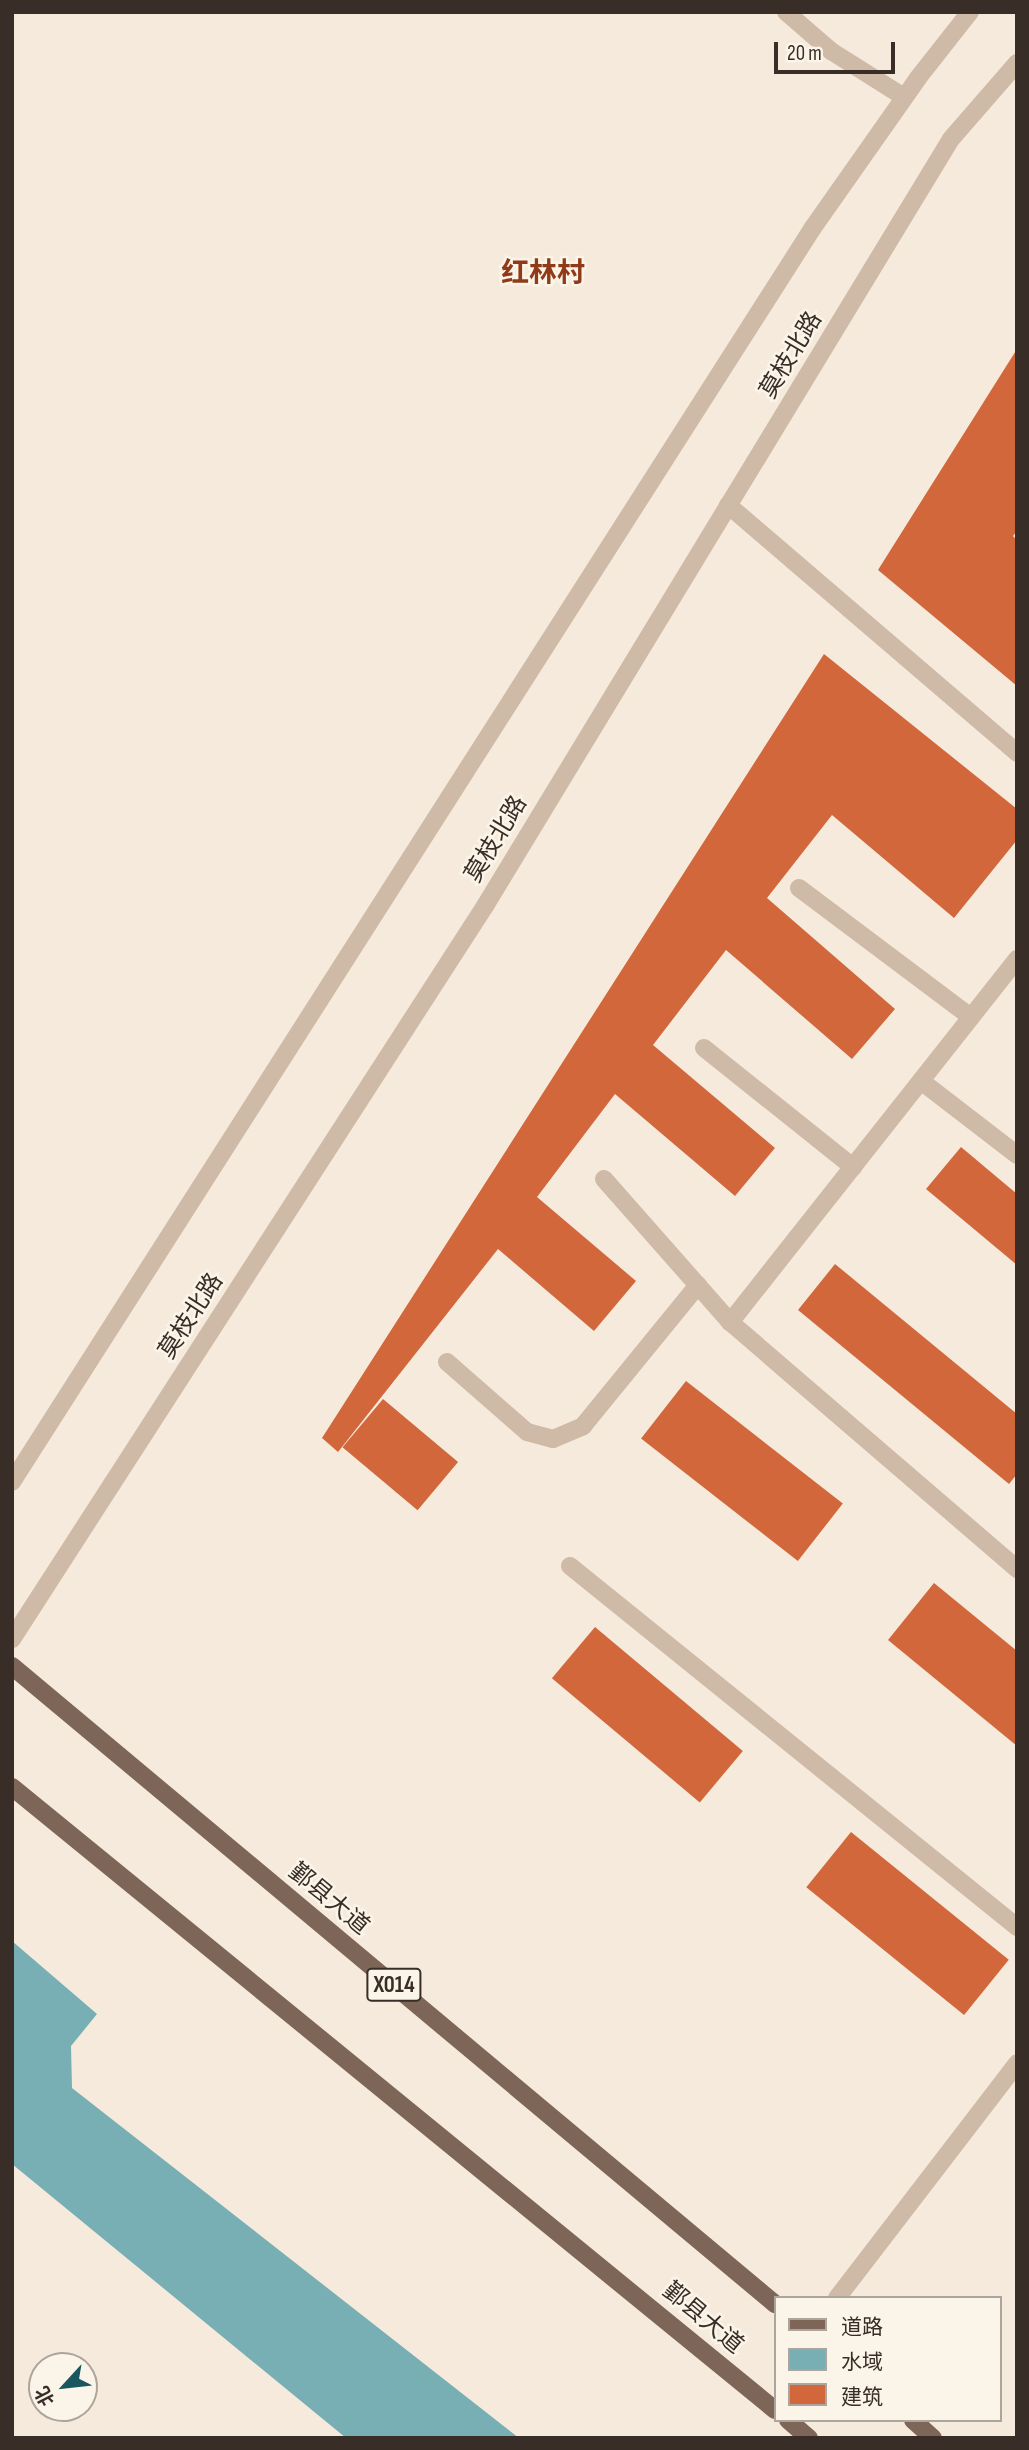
<!DOCTYPE html>
<html>
<head>
<meta charset="utf-8">
<style>
  body { margin:0 }
  #map { position:relative; width:1029px; height:2450px; overflow:hidden; background:#f5eadb; font-family:"Sofia Sans Condensed","Noto Sans SC",sans-serif }
  div>[style] { position:absolute }
  [style*='--x'] { left:calc(var(--x)*1px); top:calc(var(--y)*1px); width:calc(var(--w)*1px); rotate:calc(var(--a)*1deg) }
  .water>* { inset:0; background:#77afb5 }
  .building>* { inset:0; background:#d2673b; transform-origin:0 0 }
  .minor>* { height:18px; margin:-9px; padding:0 9px; transform-origin:9px; border-radius:9px; background:#cebaa6 }
  .major>* { height:18px; margin:-9px; padding:0 9px; transform-origin:9px; border-radius:9px; background:#7d6557 }
  span { translate:-50% -50%; white-space:nowrap; text-align:center; line-height:1.15; -webkit-text-stroke:5px #fbf4e8; paint-order:stroke }
  .shield-label span { padding:2px 5px; background:#fbf4e8; border:2px solid; border-radius:5px; -webkit-text-stroke-width:0 }
  .shield-label { font-size:23px; color:#392e27; font-weight:700 }
  .street-label { font-size:24px; color:#392e27 }
  .quarter-label { font-size:28px; color:#913a18; font-weight:700 }
  .frame { position:absolute; inset:0; border:14px solid #392e27; pointer-events:none }
  .legend { position:absolute; left:774px; top:2296px; width:228px; height:126px; box-sizing:border-box; background:#fbf4e8; border:2px solid #ada59b; margin:0; padding:9px 12px; list-style:none; font-size:21px; color:#392e27 }
  .legend li { display:flex; align-items:center; gap:14px; height:35px }
  .legend b { width:35px; border:2px solid #ada59b }
  .north { position:absolute; left:28px; top:2352px; width:70px; height:70px; box-sizing:border-box; background:#fbf4e8; border:2px solid #ada59b; border-radius:50%; rotate:243deg; font-size:19px; font-weight:700; line-height:28px; text-align:center; color:#392e27 }
  .north::after { content:''; display:block; margin:auto; width:24px; height:32px; background:#185760; clip-path:polygon(50% 0,100% 100%,50% 72%,0 100%) }
  .scale { position:absolute; left:774px; top:42px; width:121px; height:32px; box-sizing:border-box; border:4px solid #392e27; border-top:0; padding-left:9px; font-size:21px; line-height:24px; white-space:nowrap; color:#392e27; -webkit-text-stroke:5px #fbf4e8; paint-order:stroke }
</style>
</head>
<body>
<div id="map">
  <div class="water">
    <div style="clip-path:polygon(12px 1941px,97px 2014px,71px 2046px,72px 2088px,519px 2438px,346px 2438px,12px 2164px)"></div>
  </div>
  <div class="building">
    <div style="clip-path:polygon(1017px 349px,1017px 531px,1013px 536px,1017px 540px,1017px 686px,878px 570px)"></div>
    <div style="clip-path:polygon(824px 654px,1017px 809px,1017px 840px,954px 918px,832px 815px,767px 898px,895px 1009px,852px 1059px,726px 950px,653px 1045px,775px 1148px,735px 1196px,615px 1094px,537px 1197px,636px 1281px,594px 1331px,498px 1249px,338px 1452px,322px 1438px)"></div>
    <div style="clip-path:polygon(961px 1147px,1017px 1194px,1017px 1265px,926px 1189px)"></div>
    <div style="clip-path:polygon(835px 1264px,1017px 1414px,1017px 1474px,1009px 1484px,798px 1310px)"></div>
    <div style="left:686px;top:1381px;width:199px;height:73px;rotate:38deg"></div>
    <div style="left:383px;top:1399px;width:98px;height:63px;rotate:40deg"></div>
    <div style="clip-path:polygon(934px 1583px,1017px 1651px,1017px 1746px,888px 1640px)"></div>
    <div style="left:595px;top:1627px;width:193px;height:67px;rotate:40deg"></div>
    <div style="left:851px;top:1832px;width:203px;height:71px;rotate:39deg"></div>
  </div>
  <div class="minor">
    <div style="--x:786;--y:12;--w:60;--a:40.9"></div>
    <div style="--x:831;--y:51;--w:86;--a:32.2"></div>
    <div style="--x:728;--y:505;--w:381;--a:40.6"></div>
    <div style="--x:799;--y:888;--w:215;--a:36.9"></div>
    <div style="--x:1017;--y:959;--w:463;--a:128.3"></div>
    <div style="--x:730;--y:1322;--w:379;--a:40.7"></div>
    <div style="--x:704;--y:1048;--w:191;--a:38.6"></div>
    <div style="--x:921;--y:1081;--w:121;--a:37.6"></div>
    <div style="--x:604;--y:1179;--w:191;--a:48.6"></div>
    <div style="--x:447;--y:1362;--w:106;--a:41.2"></div>
    <div style="--x:527;--y:1432;--w:27;--a:15"></div>
    <div style="--x:553;--y:1439;--w:33;--a:-23"></div>
    <div style="--x:583;--y:1426;--w:182;--a:-50.8"></div>
    <div style="--x:12;--y:1482;--w:1487;--a:-57.44"></div>
    <div style="--x:812;--y:229;--w:184;--a:-54.9"></div>
    <div style="--x:918;--y:78;--w:84;--a:-51.8"></div>
    <div style="--x:570;--y:1566;--w:575;--a:38.92"></div>
    <div style="--x:12;--y:1639;--w:872;--a:-57.17"></div>
    <div style="--x:485;--y:906;--w:897;--a:-58.72"></div>
    <div style="--x:951;--y:139;--w:101;--a:-49"></div>
    <div style="--x:837;--y:2298;--w:296;--a:-52.5"></div>
  </div>
  <div class="major">
    <div style="--x:12;--y:1666;--w:995;--a:39.9"></div>
    <div style="--x:12;--y:1787;--w:985;--a:39.23"></div>
    <div style="--x:788;--y:2420;--w:28;--a:41"></div>
    <div style="--x:913;--y:2420;--w:27;--a:42"></div>
  </div>
  <div class="shield-label">
    <span style="left:394px;top:1985px">X014</span>
  </div>
  <div class="street-label">
    <span style="left:791px;top:355px;rotate:-59deg">莫枝北路</span>
    <span style="left:496px;top:839px;rotate:-59deg">莫枝北路</span>
    <span style="left:191px;top:1316px;rotate:-57deg">莫枝北路</span>
    <span style="left:329px;top:1899px;rotate:40deg">鄞县大道</span>
    <span style="left:703px;top:2318px;rotate:40deg">鄞县大道</span>
  </div>
  <div class="quarter-label">
    <span style="left:543px;top:274px">红林村</span>
  </div>
  <div class="frame"></div>
  <ul class="legend">
  <li><b style="height:9px;background:#7d6557"></b>道路</li>
  <li><b style="height:19px;background:#77afb5"></b>水域</li>
  <li><b style="height:19px;background:#d2673b"></b>建筑</li>
  </ul>
  <div class="north">北</div>
  <div class="scale">20 m</div>
</div>
</body>
</html>
